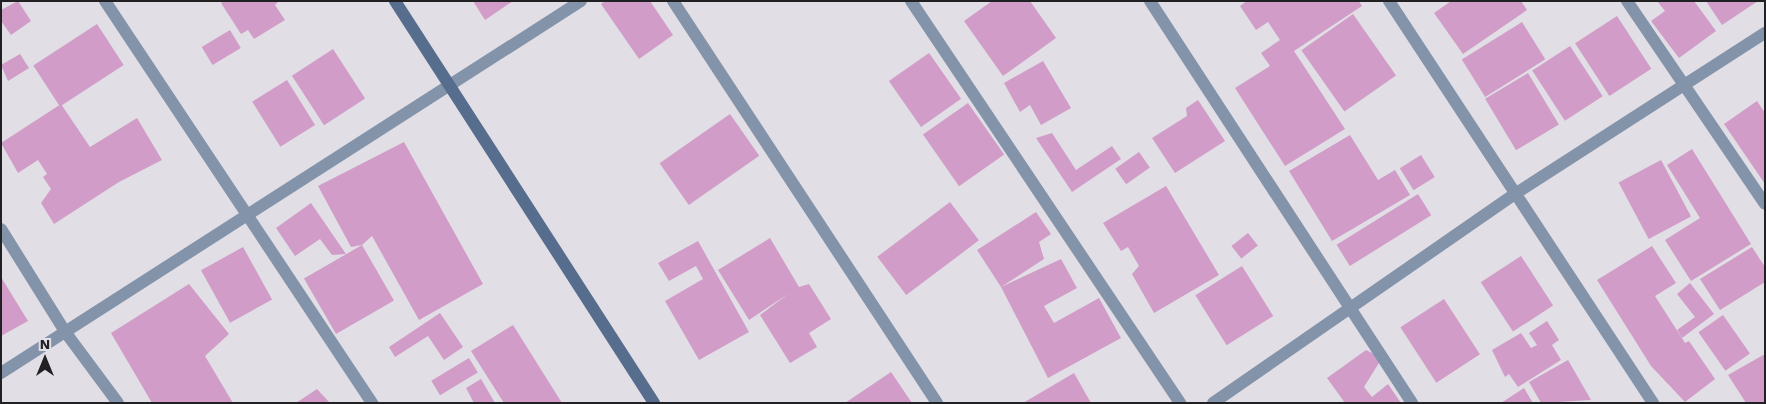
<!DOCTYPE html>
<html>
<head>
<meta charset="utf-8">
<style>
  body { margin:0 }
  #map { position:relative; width:1766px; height:404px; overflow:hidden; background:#e1dee5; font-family:"Work Sans",sans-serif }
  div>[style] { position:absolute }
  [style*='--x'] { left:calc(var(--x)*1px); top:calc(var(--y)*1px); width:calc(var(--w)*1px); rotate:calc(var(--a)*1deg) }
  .building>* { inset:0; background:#d19dc8; transform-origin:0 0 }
  .street>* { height:12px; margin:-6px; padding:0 6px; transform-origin:6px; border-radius:6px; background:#8393a9 }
  .secondary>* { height:12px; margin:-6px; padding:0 6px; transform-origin:6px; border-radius:6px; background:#576d8d }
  span { translate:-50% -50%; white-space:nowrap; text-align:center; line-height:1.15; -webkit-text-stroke:4.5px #e1dee5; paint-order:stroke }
  .frame { position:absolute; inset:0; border:2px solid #212023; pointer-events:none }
  .north { position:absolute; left:20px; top:334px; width:50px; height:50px; -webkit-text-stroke:4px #e1dee5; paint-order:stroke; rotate:0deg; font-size:14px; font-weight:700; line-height:20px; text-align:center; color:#212023 }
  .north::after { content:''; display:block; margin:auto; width:18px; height:22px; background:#212023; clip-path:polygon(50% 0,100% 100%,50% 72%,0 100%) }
</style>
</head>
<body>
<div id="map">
  <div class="building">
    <div style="clip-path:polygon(18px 1px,31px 21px,11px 35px,1px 21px,1px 10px)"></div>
    <div style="clip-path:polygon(224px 1px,279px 1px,275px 5px,285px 20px,254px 39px,248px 30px,241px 34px,221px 3px)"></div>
    <div style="clip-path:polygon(473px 1px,513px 1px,485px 20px)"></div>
    <div style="clip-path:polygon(605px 1px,650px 1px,673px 35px,639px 59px,601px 4px)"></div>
    <div style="clip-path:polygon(992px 1px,1030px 1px,1056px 38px,1003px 76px,964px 21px)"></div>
    <div style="clip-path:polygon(1247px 1px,1359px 1px,1362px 6px,1294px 51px,1345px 129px,1285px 166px,1235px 88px,1270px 66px,1261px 53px,1280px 40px,1268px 22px,1256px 30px,1240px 6px)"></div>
    <div style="clip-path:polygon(1451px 1px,1521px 1px,1527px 10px,1463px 54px,1434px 13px)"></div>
    <div style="clip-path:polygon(1657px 1px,1694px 1px,1716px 31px,1679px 58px,1651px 21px,1665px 11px)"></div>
    <div style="clip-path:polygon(1706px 1px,1758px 1px,1722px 25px)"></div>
    <div style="left:1353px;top:14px;width:75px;height:63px;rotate:55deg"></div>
    <div style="left:1617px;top:16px;width:63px;height:50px;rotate:57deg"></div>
    <div style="left:1522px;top:22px;width:44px;height:71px;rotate:58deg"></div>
    <div style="left:97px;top:24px;width:49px;height:76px;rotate:57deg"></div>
    <div style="left:230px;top:30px;width:21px;height:33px;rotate:59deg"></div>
    <div style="left:1570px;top:46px;width:60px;height:45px;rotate:57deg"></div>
    <div style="left:333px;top:49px;width:59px;height:49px;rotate:57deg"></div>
    <div style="left:929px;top:53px;width:56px;height:49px;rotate:55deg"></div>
    <div style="clip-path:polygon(20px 54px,29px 68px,8px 81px,1px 65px)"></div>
    <div style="clip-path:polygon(1043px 61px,1071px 108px,1041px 125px,1030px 105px,1020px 112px,1004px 83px)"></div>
    <div style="left:1528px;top:73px;width:60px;height:50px;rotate:59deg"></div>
    <div style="left:287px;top:80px;width:53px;height:41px;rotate:58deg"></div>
    <div style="clip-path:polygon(1198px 100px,1225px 141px,1175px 173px,1152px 138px,1187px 116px,1186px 108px)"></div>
    <div style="clip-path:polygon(1757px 101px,1765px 113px,1765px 184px,1724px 124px)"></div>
    <div style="left:968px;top:103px;width:63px;height:55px;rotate:55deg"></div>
    <div style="clip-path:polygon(61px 104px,90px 147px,137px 118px,162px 160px,119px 182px,54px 224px,41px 203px,51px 189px,43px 177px,47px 174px,38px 160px,18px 173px,1px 143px)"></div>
    <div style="left:730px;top:114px;width:51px;height:86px;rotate:55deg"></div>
    <div style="clip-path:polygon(1052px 133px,1076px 170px,1112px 146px,1121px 159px,1072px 192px,1036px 138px)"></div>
    <div style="clip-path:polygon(1350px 135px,1378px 180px,1395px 170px,1410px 195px,1332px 241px,1289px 171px)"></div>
    <div style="clip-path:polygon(404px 142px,483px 284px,419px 320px,372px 236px,362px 245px,351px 247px,318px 186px)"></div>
    <div style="clip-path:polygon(1692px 149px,1751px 244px,1691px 281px,1665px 240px,1700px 218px,1667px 165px)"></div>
    <div style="left:1139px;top:152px;width:19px;height:29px;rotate:55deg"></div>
    <div style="left:1421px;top:155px;width:26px;height:25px;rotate:58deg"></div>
    <div style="left:1661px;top:160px;width:64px;height:48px;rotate:62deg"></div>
    <div style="clip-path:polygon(1166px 186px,1219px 275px,1154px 313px,1132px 274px,1139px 266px,1128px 247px,1121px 251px,1103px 223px)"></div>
    <div style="left:1418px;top:194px;width:25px;height:96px;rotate:58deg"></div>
    <div style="left:950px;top:202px;width:48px;height:91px;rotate:53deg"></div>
    <div style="clip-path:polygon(311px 203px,346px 254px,332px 255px,320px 239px,295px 256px,276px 228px)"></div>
    <div style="clip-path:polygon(1036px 212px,1051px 234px,1039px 242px,1044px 259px,1001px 287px,1061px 259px,1077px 288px,1044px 306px,1054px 323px,1099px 298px,1121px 338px,1048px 378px,1001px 287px,977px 250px)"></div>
    <div style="left:1248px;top:233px;width:16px;height:21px;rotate:52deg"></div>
    <div style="clip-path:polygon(770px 238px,799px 287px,809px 284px,831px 319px,809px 333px,817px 347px,790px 363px,760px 315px,788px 294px,749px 320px,718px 270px)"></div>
    <div style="clip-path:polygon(698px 241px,749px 332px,699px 360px,665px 301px,703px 279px,696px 266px,669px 281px,658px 263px)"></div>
    <div style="left:362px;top:245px;width:64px;height:67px;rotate:60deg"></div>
    <div style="clip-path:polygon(1652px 246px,1676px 283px,1655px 296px,1685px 343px,1689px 341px,1715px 379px,1685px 402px,1651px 366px,1597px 280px)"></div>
    <div style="left:243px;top:247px;width:60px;height:48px;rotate:61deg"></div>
    <div style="clip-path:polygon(1752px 247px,1765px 267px,1765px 282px,1720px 310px,1700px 279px)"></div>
    <div style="left:1521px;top:256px;width:59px;height:48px;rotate:57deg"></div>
    <div style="left:1242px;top:266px;width:59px;height:55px;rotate:58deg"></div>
    <div style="clip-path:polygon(1px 277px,28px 321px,1px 336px)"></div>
    <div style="clip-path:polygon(1690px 283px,1714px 314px,1682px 338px,1677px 330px,1695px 317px,1677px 294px)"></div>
    <div style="clip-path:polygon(189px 284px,229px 334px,205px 356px,233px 403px,152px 403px,111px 333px)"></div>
    <div style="left:1444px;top:299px;width:66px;height:52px;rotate:57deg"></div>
    <div style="clip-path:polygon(440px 313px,463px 347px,444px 360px,428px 336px,395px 357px,389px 347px)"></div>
    <div style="left:1723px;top:315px;width:47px;height:30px;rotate:55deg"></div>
    <div style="clip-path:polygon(1547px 321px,1559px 340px,1552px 345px,1561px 360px,1518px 387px,1509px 374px,1505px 377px,1492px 350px,1521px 333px,1531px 348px,1537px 345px,1529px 333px)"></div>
    <div style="clip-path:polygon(513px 325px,562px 403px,504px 403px,471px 351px)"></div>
    <div style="clip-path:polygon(1366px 350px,1382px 358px,1364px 387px,1372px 397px,1388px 384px,1401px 403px,1345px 403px,1327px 378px)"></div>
    <div style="clip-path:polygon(1765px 354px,1765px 403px,1746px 403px,1728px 375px)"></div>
    <div style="left:469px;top:358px;width:17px;height:44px;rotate:59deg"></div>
    <div style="clip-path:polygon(1568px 360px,1591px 400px,1541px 403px,1529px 382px)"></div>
    <div style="clip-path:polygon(891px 372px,912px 403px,845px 403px)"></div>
    <div style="clip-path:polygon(1074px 373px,1091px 403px,1023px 403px)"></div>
    <div style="clip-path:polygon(481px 379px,495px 403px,474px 403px,466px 388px)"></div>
    <div style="clip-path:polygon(1524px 388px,1533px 403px,1501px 403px)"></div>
    <div style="clip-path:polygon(317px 389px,330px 403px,296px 403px)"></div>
  </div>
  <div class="street">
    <div style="--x:105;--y:1;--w:483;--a:56.4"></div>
    <div style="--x:673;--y:1;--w:481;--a:56.7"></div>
    <div style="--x:911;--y:1;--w:484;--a:56.2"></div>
    <div style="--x:1150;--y:1;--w:480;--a:56.9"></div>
    <div style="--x:1389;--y:1;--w:481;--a:56.7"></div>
    <div style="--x:1627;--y:1;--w:245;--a:55.8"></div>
    <div style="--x:1;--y:229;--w:123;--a:58"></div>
    <div style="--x:66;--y:333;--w:87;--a:53.4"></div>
    <div style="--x:1;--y:373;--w:689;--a:-32.68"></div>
    <div style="--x:1213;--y:403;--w:371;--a:-34.7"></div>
    <div style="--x:1518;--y:192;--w:294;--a:-32.8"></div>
  </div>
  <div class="secondary">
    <div style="--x:395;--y:1;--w:478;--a:57.2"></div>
  </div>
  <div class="frame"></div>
  <div class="north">N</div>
</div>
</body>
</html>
